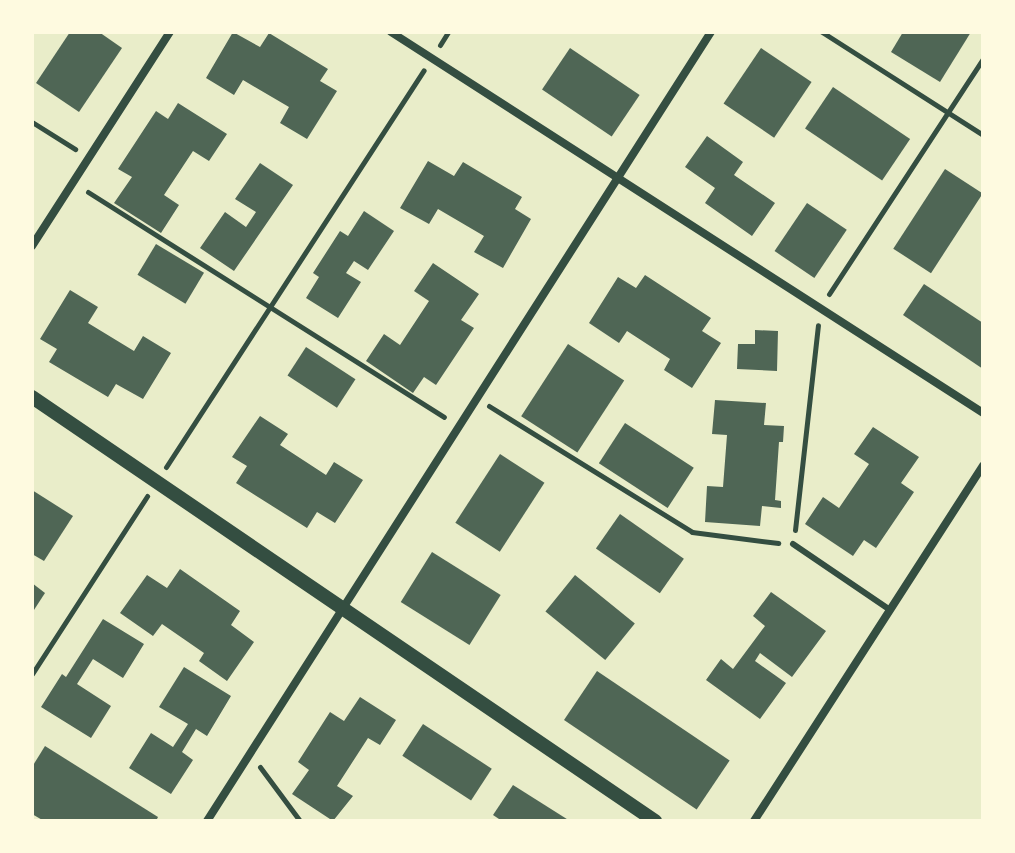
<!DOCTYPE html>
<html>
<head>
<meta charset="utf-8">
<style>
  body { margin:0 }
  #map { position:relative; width:1015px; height:853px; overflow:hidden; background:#e9edc9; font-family:"Space Grotesk",sans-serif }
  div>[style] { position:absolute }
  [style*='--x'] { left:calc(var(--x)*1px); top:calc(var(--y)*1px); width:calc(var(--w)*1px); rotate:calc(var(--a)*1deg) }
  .building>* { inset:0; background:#4f6655; transform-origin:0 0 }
  .path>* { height:5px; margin:-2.5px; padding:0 2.5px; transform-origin:2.5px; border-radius:2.5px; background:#344e41 }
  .service>* { height:6px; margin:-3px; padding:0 3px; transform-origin:3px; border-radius:3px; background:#344e41 }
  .minor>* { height:8px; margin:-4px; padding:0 4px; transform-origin:4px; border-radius:4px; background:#344e41 }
  .tertiary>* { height:14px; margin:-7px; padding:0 7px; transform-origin:7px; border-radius:7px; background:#344e41 }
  span { translate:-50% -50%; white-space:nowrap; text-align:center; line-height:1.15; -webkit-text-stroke:6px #fefae0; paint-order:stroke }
  .frame { position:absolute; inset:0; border:34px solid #fefae0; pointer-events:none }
</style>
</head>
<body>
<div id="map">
  <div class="building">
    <div style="clip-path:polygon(70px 32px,99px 32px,122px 48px,79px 112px,36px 83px)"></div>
    <div style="clip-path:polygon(233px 32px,260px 47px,269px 33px,328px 69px,320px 81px,337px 91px,307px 139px,280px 123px,289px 107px,243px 80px,234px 95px,206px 78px)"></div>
    <div style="clip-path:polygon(903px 32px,971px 32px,940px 82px,891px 52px)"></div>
    <div style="left:570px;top:48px;width:84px;height:50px;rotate:34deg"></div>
    <div style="left:761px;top:48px;width:61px;height:67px;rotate:34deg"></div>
    <div style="left:833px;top:87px;width:93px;height:50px;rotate:34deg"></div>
    <div style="clip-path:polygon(178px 103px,227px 134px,209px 161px,193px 151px,164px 195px,179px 205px,161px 233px,114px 203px,132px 177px,118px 169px,156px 111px,168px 119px)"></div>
    <div style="clip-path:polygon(707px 136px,743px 162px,734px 175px,775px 203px,752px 236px,705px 203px,715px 188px,685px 167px)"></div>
    <div style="clip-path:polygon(428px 161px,454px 176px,463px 162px,522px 197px,515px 209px,531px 219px,503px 268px,474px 252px,484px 236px,438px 209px,429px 224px,400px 208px)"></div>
    <div style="clip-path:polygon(260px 163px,293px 185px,234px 271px,200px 248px,225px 212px,246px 227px,256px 212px,235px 199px)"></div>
    <div style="left:945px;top:169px;width:45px;height:95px;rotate:33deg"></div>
    <div style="left:807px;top:203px;width:48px;height:58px;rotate:34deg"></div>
    <div style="clip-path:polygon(364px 211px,394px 231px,368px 270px,354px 261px,346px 273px,361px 282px,338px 318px,306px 298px,319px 277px,313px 273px,340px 231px,348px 236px)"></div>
    <div style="left:156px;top:244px;width:56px;height:36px;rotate:31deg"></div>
    <div style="clip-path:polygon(433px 263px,479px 294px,461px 320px,474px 328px,436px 385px,424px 377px,413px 393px,366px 361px,384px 334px,400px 345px,429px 301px,414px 291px)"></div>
    <div style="clip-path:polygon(645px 275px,711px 318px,702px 331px,721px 343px,692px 388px,664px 370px,670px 359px,627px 331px,619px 343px,589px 323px,618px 277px,636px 288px)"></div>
    <div style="clip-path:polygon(924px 284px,983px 323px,983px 369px,903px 315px)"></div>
    <div style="clip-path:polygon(70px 290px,98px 307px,88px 323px,134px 351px,143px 336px,171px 353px,143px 399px,116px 384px,108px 397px,49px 362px,57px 349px,40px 339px)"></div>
    <div style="clip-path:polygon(755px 330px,778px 331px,777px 371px,737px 369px,738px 344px,755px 344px)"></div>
    <div style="left:568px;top:344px;width:67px;height:86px;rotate:33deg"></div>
    <div style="left:306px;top:347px;width:59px;height:34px;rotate:33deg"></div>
    <div style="clip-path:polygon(715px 400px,766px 403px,764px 425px,784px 426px,783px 442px,779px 442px,775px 500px,781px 501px,781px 508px,762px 506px,760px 526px,705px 522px,707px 486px,723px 487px,727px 435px,712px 434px)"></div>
    <div style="clip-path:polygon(260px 416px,288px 434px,280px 445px,326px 475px,334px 462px,363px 480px,335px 523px,317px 512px,307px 528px,236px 483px,247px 466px,232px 457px)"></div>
    <div style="left:625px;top:423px;width:82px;height:48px;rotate:33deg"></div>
    <div style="clip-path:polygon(873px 427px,919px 457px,901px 483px,914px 492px,876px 548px,864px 540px,853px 556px,805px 524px,823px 497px,839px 508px,869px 464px,854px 454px)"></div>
    <div style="left:500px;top:454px;width:53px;height:82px;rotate:33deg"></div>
    <div style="clip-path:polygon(32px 490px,73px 516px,44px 561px,32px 554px)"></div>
    <div style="left:620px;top:514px;width:78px;height:42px;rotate:35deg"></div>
    <div style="left:432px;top:552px;width:81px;height:59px;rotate:32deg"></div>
    <div style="clip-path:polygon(180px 569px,240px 611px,231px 625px,254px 642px,227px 681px,199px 661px,204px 653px,162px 624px,153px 636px,120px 613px,147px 575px,167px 588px)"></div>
    <div style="left:575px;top:575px;width:77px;height:47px;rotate:39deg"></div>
    <div style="clip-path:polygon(32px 583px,45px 593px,32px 613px)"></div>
    <div style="clip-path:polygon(771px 592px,826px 631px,792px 677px,760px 653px,755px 661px,786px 683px,760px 719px,706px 680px,721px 659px,733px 669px,765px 626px,753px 616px)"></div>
    <div style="clip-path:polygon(103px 619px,144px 644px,123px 678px,93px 659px,77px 684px,111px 706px,91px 738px,41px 707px,62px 674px,66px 677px)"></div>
    <div style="clip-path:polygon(184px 667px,231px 696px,207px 736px,196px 729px,182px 752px,193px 760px,171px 794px,129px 768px,151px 733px,173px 747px,188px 724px,159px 707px)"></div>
    <div style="left:597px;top:671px;width:160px;height:59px;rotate:34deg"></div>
    <div style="clip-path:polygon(360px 697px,396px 720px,380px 745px,368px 738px,337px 786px,353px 796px,333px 821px,292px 794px,309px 770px,298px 762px,330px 712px,344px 721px)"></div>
    <div style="left:423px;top:724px;width:82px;height:38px;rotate:33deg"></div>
    <div style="clip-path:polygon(45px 746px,158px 817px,156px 821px,44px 821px,32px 814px,32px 767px)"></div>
    <div style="clip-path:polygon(513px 785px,570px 821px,502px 821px,493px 815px)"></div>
  </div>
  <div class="path">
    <div style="--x:822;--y:32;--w:191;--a:32.6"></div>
    <div style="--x:440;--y:45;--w:15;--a:-58"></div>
    <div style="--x:32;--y:122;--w:51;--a:32.1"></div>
    <div style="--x:88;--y:192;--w:421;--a:32.3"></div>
    <div style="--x:829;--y:294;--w:281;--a:-56.8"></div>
    <div style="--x:489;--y:406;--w:239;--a:31.8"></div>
    <div style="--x:692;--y:532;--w:87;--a:7.3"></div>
    <div style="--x:166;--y:467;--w:473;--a:-57"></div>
    <div style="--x:795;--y:530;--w:206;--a:-83.6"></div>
    <div style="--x:32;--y:674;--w:212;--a:-57.1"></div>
    <div style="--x:260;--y:767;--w:67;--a:53.5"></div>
  </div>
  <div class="service">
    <div style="--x:793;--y:544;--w:117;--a:34.2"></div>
  </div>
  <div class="minor">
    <div style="--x:391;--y:32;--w:704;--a:32.76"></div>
    <div style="--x:32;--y:246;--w:255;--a:-57.2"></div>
    <div style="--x:207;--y:821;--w:936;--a:-57.43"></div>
    <div style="--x:754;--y:821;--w:423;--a:-57.2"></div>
  </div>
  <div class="tertiary">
    <div style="--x:32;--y:397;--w:754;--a:34.24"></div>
  </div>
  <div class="frame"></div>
</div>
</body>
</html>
